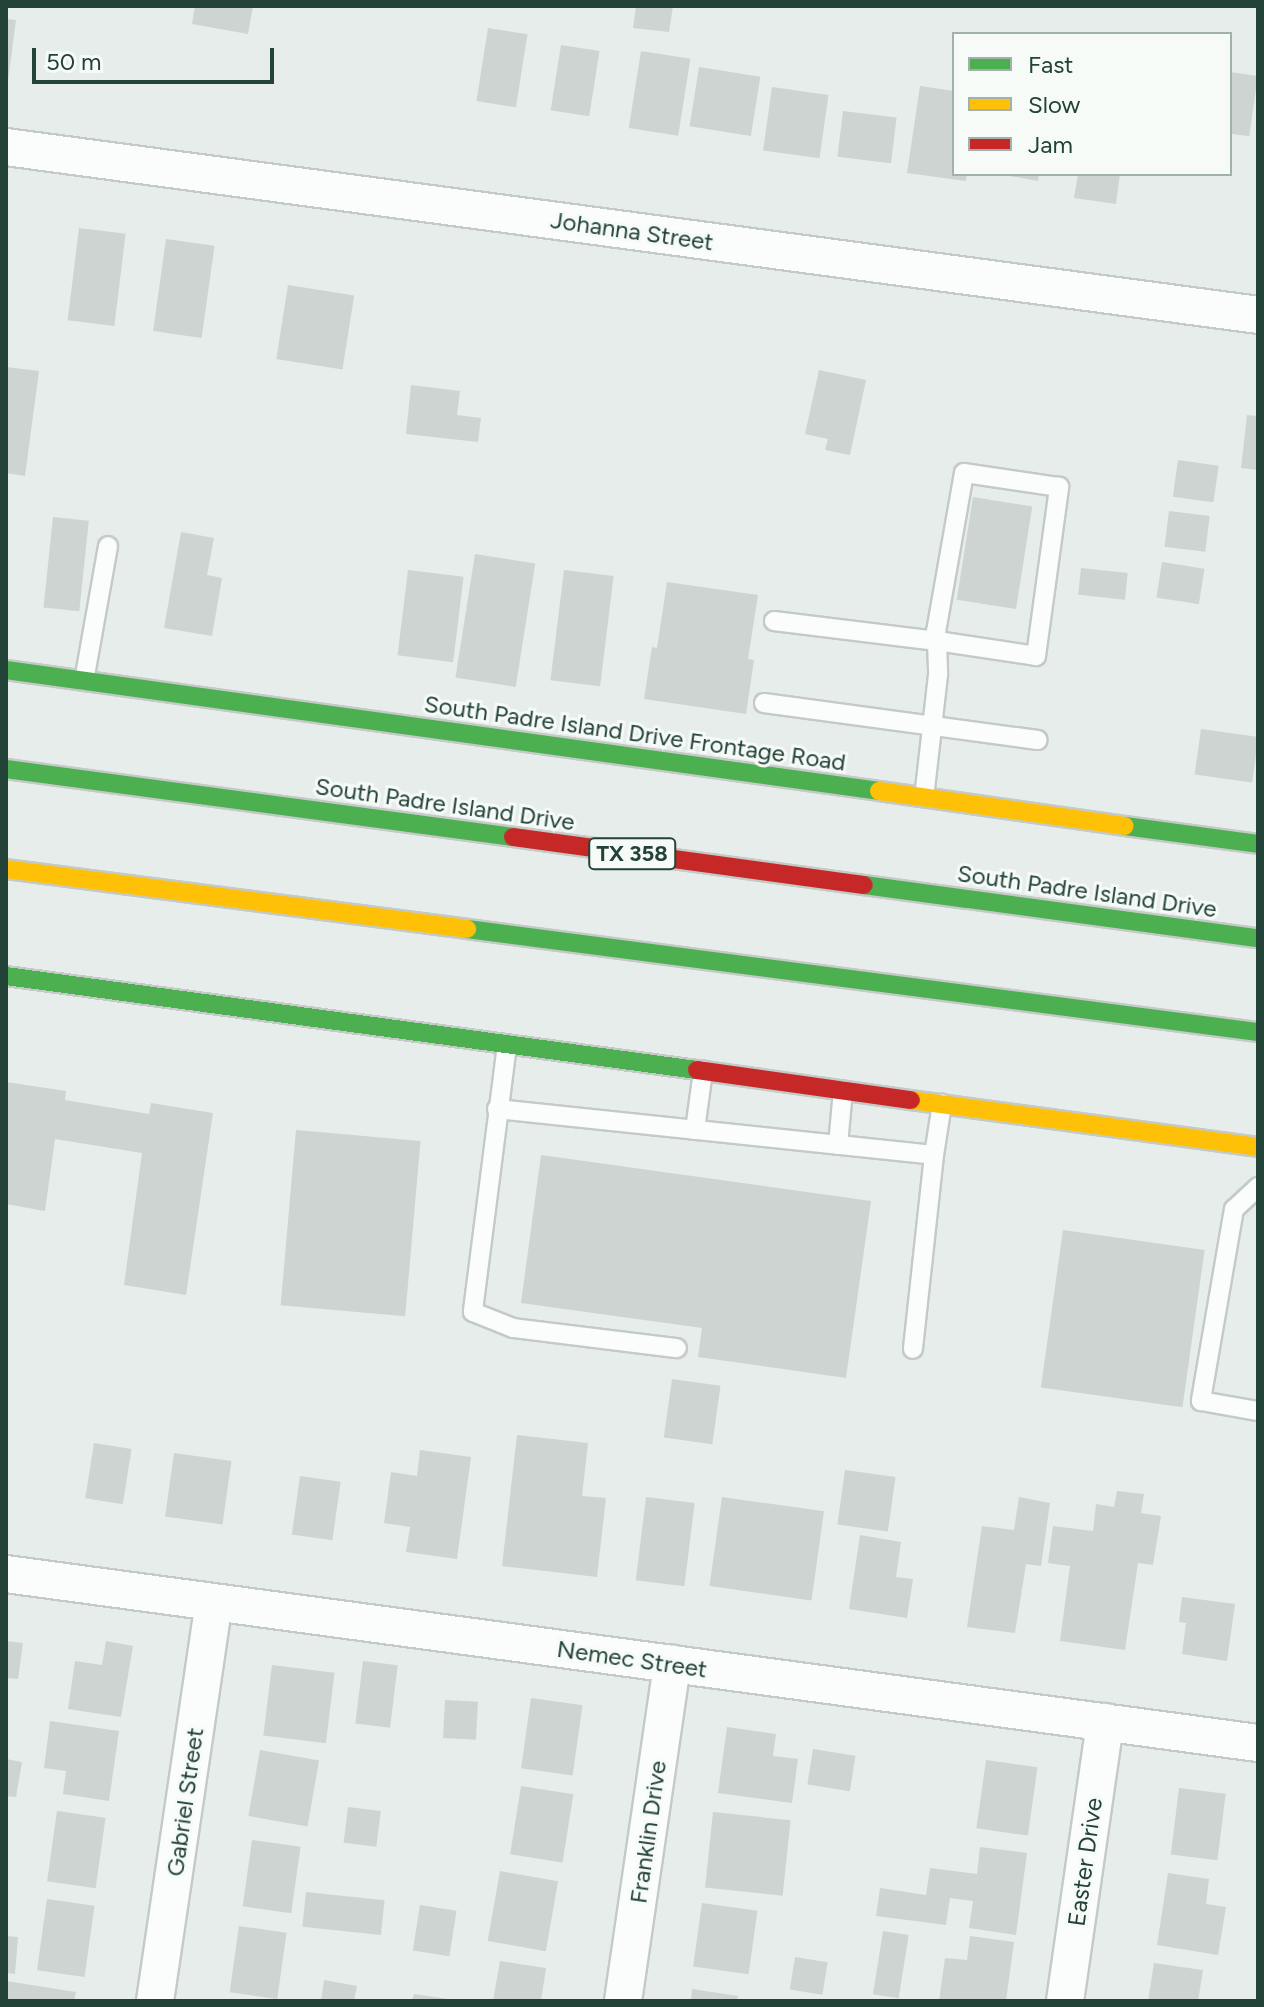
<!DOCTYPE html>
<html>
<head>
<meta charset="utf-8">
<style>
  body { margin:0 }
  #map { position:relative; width:1264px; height:2007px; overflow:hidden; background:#e7edea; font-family:Figtree,sans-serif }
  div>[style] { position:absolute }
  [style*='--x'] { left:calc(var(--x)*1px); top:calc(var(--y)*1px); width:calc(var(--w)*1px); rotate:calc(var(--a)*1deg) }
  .building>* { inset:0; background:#ced4d1; transform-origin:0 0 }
  .roads { filter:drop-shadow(2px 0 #c4cac7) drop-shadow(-2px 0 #c4cac7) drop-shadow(0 2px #c4cac7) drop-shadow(0 -2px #c4cac7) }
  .lane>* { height:18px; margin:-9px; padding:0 9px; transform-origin:9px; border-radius:9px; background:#fbfcfc }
  .street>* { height:36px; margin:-18px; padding:0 18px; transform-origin:18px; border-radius:18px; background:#fbfcfc }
  .fast>* { height:18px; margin:-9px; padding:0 9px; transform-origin:9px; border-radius:9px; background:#4caf50 }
  .slow>* { height:18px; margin:-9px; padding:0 9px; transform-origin:9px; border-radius:9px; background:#ffc107 }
  .jam>* { height:18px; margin:-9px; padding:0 9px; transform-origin:9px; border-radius:9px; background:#c62828 }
  span { translate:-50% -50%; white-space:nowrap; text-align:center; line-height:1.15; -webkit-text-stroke:6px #f6fbf8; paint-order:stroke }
  .shield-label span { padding:2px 6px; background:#f6fbf8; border:2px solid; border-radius:6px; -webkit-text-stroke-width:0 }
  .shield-label { font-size:22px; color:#234238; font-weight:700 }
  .street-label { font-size:24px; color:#234238 }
  .frame { position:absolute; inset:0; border:8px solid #234238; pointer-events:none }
  .legend { position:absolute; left:952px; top:32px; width:280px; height:144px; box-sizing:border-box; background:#f6fbf8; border:2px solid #a2b1ab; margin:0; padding:10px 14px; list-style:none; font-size:24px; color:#234238 }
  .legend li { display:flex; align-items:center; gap:16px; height:40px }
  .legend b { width:40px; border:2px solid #a2b1ab }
  .scale { position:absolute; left:32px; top:48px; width:242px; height:36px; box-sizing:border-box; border:4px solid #234238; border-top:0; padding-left:10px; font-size:24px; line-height:28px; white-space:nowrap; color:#234238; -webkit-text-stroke:6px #f6fbf8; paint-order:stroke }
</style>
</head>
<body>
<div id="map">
  <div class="building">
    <div style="clip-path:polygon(195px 6px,253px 6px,248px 34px,192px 24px)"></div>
    <div style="clip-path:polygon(636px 6px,673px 6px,669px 32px,633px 28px)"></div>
    <div style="clip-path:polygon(6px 19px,16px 20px,8px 81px,6px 81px)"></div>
    <div style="left:488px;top:28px;width:40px;height:74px;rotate:9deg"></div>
    <div style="left:561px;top:45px;width:39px;height:66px;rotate:9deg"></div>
    <div style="left:641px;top:51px;width:50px;height:78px;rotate:9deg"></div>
    <div style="left:699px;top:67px;width:62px;height:60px;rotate:9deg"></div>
    <div style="left:1230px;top:72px;width:28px;height:61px;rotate:8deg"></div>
    <div style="clip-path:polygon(920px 86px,954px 91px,954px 174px,967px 174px,966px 181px,907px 173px)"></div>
    <div style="left:772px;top:87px;width:57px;height:64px;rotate:8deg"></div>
    <div style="left:843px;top:111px;width:54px;height:46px;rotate:7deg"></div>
    <div style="clip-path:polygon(999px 174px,1039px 174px,1038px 181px)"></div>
    <div style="clip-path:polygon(1078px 174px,1120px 174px,1116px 204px,1074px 198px)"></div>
    <div style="left:79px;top:228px;width:47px;height:93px;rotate:7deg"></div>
    <div style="left:166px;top:239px;width:49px;height:93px;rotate:8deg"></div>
    <div style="left:288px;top:285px;width:67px;height:75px;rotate:9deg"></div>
    <div style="clip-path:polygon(6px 367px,39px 371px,25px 476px,6px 473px)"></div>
    <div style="clip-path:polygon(819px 370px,866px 380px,850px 455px,825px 450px,828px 439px,805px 434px)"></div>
    <div style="clip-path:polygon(411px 385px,460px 391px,457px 415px,481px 418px,478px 442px,406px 434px)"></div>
    <div style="clip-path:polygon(1247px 415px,1258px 416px,1258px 470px,1241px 468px)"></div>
    <div style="left:1178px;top:460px;width:41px;height:37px;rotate:8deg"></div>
    <div style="left:973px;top:497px;width:60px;height:104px;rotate:9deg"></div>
    <div style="left:1169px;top:511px;width:41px;height:36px;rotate:7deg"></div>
    <div style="left:53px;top:517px;width:36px;height:91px;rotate:6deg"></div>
    <div style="clip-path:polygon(181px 532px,214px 538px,207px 575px,222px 578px,212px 636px,164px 628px)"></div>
    <div style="left:475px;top:554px;width:61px;height:125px;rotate:9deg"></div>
    <div style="left:1162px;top:562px;width:43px;height:36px;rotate:9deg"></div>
    <div style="left:1081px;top:568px;width:47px;height:27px;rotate:6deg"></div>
    <div style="left:408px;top:570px;width:56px;height:86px;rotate:7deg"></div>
    <div style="left:564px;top:570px;width:50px;height:111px;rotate:7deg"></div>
    <div style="clip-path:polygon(667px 582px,758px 595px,748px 659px,754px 660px,746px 714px,644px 699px,652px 647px,657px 648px)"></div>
    <div style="left:1201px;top:729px;width:58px;height:46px;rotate:8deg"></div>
    <div style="clip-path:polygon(6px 1082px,66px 1091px,65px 1100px,149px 1114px,151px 1103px,213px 1113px,186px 1295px,124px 1285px,142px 1153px,55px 1139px,45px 1211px,6px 1204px)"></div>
    <div style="left:296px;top:1130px;width:125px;height:176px;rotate:5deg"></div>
    <div style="clip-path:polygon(541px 1155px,871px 1201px,846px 1378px,698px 1357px,702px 1328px,521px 1303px)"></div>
    <div style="left:1063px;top:1230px;width:143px;height:159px;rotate:8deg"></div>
    <div style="left:672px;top:1379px;width:49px;height:59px;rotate:8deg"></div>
    <div style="clip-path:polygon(517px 1435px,588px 1443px,582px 1496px,606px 1498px,597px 1577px,502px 1566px)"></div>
    <div style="left:94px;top:1443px;width:38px;height:56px;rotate:9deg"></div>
    <div style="clip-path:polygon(420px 1450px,471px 1457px,457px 1559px,406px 1552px,410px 1527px,384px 1523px,391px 1472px,417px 1476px)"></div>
    <div style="left:174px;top:1453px;width:58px;height:64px;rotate:8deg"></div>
    <div style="left:845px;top:1470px;width:51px;height:55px;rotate:8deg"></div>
    <div style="left:300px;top:1476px;width:41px;height:59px;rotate:8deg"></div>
    <div style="clip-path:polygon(1117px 1491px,1144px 1494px,1141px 1513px,1161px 1516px,1153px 1565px,1138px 1563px,1125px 1650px,1060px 1641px,1070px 1566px,1048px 1563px,1053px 1526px,1093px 1531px,1096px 1504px,1114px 1507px)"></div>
    <div style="left:646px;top:1497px;width:49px;height:84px;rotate:7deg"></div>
    <div style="left:722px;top:1497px;width:103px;height:90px;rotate:8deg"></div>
    <div style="clip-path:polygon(1019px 1497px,1050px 1503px,1041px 1566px,1026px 1564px,1015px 1633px,967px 1627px,982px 1526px,1014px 1530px)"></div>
    <div style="clip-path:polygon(860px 1535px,901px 1542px,896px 1577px,913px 1579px,907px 1618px,849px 1609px)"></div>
    <div style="clip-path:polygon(1182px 1597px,1235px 1604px,1227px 1661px,1182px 1654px,1186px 1623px,1179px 1622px)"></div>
    <div style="clip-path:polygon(6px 1641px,23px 1643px,18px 1679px,6px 1678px)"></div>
    <div style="clip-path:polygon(106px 1641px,133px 1646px,121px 1717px,68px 1709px,75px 1661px,102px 1665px)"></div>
    <div style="left:363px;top:1661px;width:35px;height:63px;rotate:7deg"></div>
    <div style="left:272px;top:1665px;width:63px;height:71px;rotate:7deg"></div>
    <div style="left:531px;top:1698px;width:52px;height:71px;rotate:8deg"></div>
    <div style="left:445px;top:1700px;width:33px;height:38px;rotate:3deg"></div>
    <div style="clip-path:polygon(50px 1721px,119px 1731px,109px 1801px,63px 1794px,66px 1771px,44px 1768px)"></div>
    <div style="clip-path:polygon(727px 1727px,776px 1734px,773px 1756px,798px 1759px,792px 1803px,718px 1793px)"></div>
    <div style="left:813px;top:1749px;width:43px;height:36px;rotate:9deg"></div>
    <div style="left:260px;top:1750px;width:60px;height:67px;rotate:10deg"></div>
    <div style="clip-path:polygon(6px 1759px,22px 1762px,16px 1797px,6px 1796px)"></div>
    <div style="left:986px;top:1760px;width:52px;height:69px;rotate:8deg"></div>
    <div style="left:521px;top:1786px;width:53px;height:69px;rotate:9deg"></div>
    <div style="left:1179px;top:1788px;width:47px;height:67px;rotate:7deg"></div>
    <div style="left:348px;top:1807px;width:33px;height:36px;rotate:7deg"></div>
    <div style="left:57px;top:1811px;width:49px;height:71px;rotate:8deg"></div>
    <div style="left:713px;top:1812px;width:78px;height:76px;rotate:6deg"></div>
    <div style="left:252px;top:1840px;width:49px;height:67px;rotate:8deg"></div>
    <div style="clip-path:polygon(980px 1847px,1027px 1853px,1016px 1935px,969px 1928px,973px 1901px,950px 1898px,946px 1925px,876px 1916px,880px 1888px,926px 1895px,930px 1868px,977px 1874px)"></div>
    <div style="left:500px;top:1871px;width:59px;height:71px;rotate:10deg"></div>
    <div style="clip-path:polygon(1168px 1873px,1209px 1879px,1206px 1904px,1226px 1907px,1218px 1955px,1157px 1945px)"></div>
    <div style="left:306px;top:1892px;width:79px;height:35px;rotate:6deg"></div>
    <div style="left:47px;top:1899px;width:48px;height:72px;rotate:8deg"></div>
    <div style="left:702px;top:1903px;width:56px;height:64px;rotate:8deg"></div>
    <div style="left:420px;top:1905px;width:37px;height:46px;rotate:9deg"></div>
    <div style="left:239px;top:1926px;width:48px;height:67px;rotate:8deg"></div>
    <div style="left:883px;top:1931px;width:26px;height:64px;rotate:9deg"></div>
    <div style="clip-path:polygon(6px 1936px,18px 1937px,15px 1974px,6px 1973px)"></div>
    <div style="clip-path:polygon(970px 1936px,1014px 1942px,1006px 2001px,939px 2001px,945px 1958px,967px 1960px)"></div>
    <div style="left:795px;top:1957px;width:33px;height:33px;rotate:9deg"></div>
    <div style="clip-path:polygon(500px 1961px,546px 1968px,541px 2001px,493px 2001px)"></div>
    <div style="clip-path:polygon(1154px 1963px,1203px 1970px,1198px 2001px,1148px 2001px)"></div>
    <div style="clip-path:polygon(324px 1980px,357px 1986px,354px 2001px,321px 2001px)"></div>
    <div style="clip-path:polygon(6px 1981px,76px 1992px,74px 2001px,6px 2001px)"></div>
    <div style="clip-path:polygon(692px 1989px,738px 1996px,737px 2001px,691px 2001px)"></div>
    <div style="clip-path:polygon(414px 1994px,448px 1999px,448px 2001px,412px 2001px)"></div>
  </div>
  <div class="roads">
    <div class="lane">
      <div style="--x:774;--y:621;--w:164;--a:7"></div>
      <div style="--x:937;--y:641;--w:100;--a:8.6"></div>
      <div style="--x:1036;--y:656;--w:171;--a:-82.2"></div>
      <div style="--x:1059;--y:487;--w:96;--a:-171.6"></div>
      <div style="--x:964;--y:473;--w:160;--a:100"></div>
      <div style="--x:936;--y:631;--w:10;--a:84"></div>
      <div style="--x:937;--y:641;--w:34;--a:88"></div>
      <div style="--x:938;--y:675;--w:123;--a:96.5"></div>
      <div style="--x:84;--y:681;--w:137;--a:-79.9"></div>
      <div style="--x:764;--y:703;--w:276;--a:7.7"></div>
      <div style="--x:507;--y:1045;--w:269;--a:97.3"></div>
      <div style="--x:473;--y:1312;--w:43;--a:21.8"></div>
      <div style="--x:513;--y:1328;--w:165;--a:7"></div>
      <div style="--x:497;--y:1109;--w:439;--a:6"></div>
      <div style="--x:934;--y:1155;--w:195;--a:96.2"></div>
      <div style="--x:695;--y:1130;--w:60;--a:-82.3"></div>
      <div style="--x:838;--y:1145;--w:55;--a:-84.8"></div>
      <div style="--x:934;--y:1155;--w:52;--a:-81.1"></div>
      <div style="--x:1258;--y:1187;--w:33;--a:137"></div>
      <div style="--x:1234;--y:1209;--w:195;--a:99.8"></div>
      <div style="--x:1201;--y:1401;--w:58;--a:10"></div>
    </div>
    <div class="street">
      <div style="--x:6;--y:147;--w:1263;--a:7.64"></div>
      <div style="--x:6;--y:1574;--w:1263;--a:7.69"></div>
      <div style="--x:155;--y:2001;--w:403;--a:-81.6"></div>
      <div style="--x:623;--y:2001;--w:341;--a:-81.7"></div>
      <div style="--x:1065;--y:2001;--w:282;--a:-81.8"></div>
    </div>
    <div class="fast">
      <div style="--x:6;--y:670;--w:881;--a:7.89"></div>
      <div style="--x:6;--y:769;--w:512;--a:7.64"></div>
      <div style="--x:1125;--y:826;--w:134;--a:7.7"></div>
      <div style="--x:864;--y:885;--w:398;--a:7.7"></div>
      <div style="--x:467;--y:929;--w:798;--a:7.42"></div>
      <div style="--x:6;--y:976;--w:697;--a:7.75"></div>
    </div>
    <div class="slow">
      <div style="--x:879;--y:791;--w:248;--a:8.1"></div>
      <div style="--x:6;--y:869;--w:465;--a:7.4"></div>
      <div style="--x:911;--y:1100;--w:350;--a:7.7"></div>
    </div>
    <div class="jam">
      <div style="--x:513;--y:837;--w:354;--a:7.8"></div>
      <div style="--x:697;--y:1070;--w:216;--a:8"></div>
    </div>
  </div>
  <div class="shield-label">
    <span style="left:632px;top:854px">TX 358</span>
  </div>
  <div class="street-label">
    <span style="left:632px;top:231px;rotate:8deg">Johanna Street</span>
    <span style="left:635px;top:733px;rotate:8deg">South Padre Island Drive Frontage Road</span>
    <span style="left:445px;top:804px;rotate:8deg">South Padre Island Drive</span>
    <span style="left:1087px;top:891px;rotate:8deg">South Padre Island Drive</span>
    <span style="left:632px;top:1659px;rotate:8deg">Nemec Street</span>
    <span style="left:185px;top:1802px;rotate:-82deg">Gabriel Street</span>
    <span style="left:648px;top:1832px;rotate:-82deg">Franklin Drive</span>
    <span style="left:1085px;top:1862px;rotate:-82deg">Easter Drive</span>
  </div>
  <div class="frame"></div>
  <ul class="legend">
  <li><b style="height:10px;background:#4caf50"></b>Fast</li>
  <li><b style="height:10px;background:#ffc107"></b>Slow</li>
  <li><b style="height:10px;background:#c62828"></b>Jam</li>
  </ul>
  <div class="scale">50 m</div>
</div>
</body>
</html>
